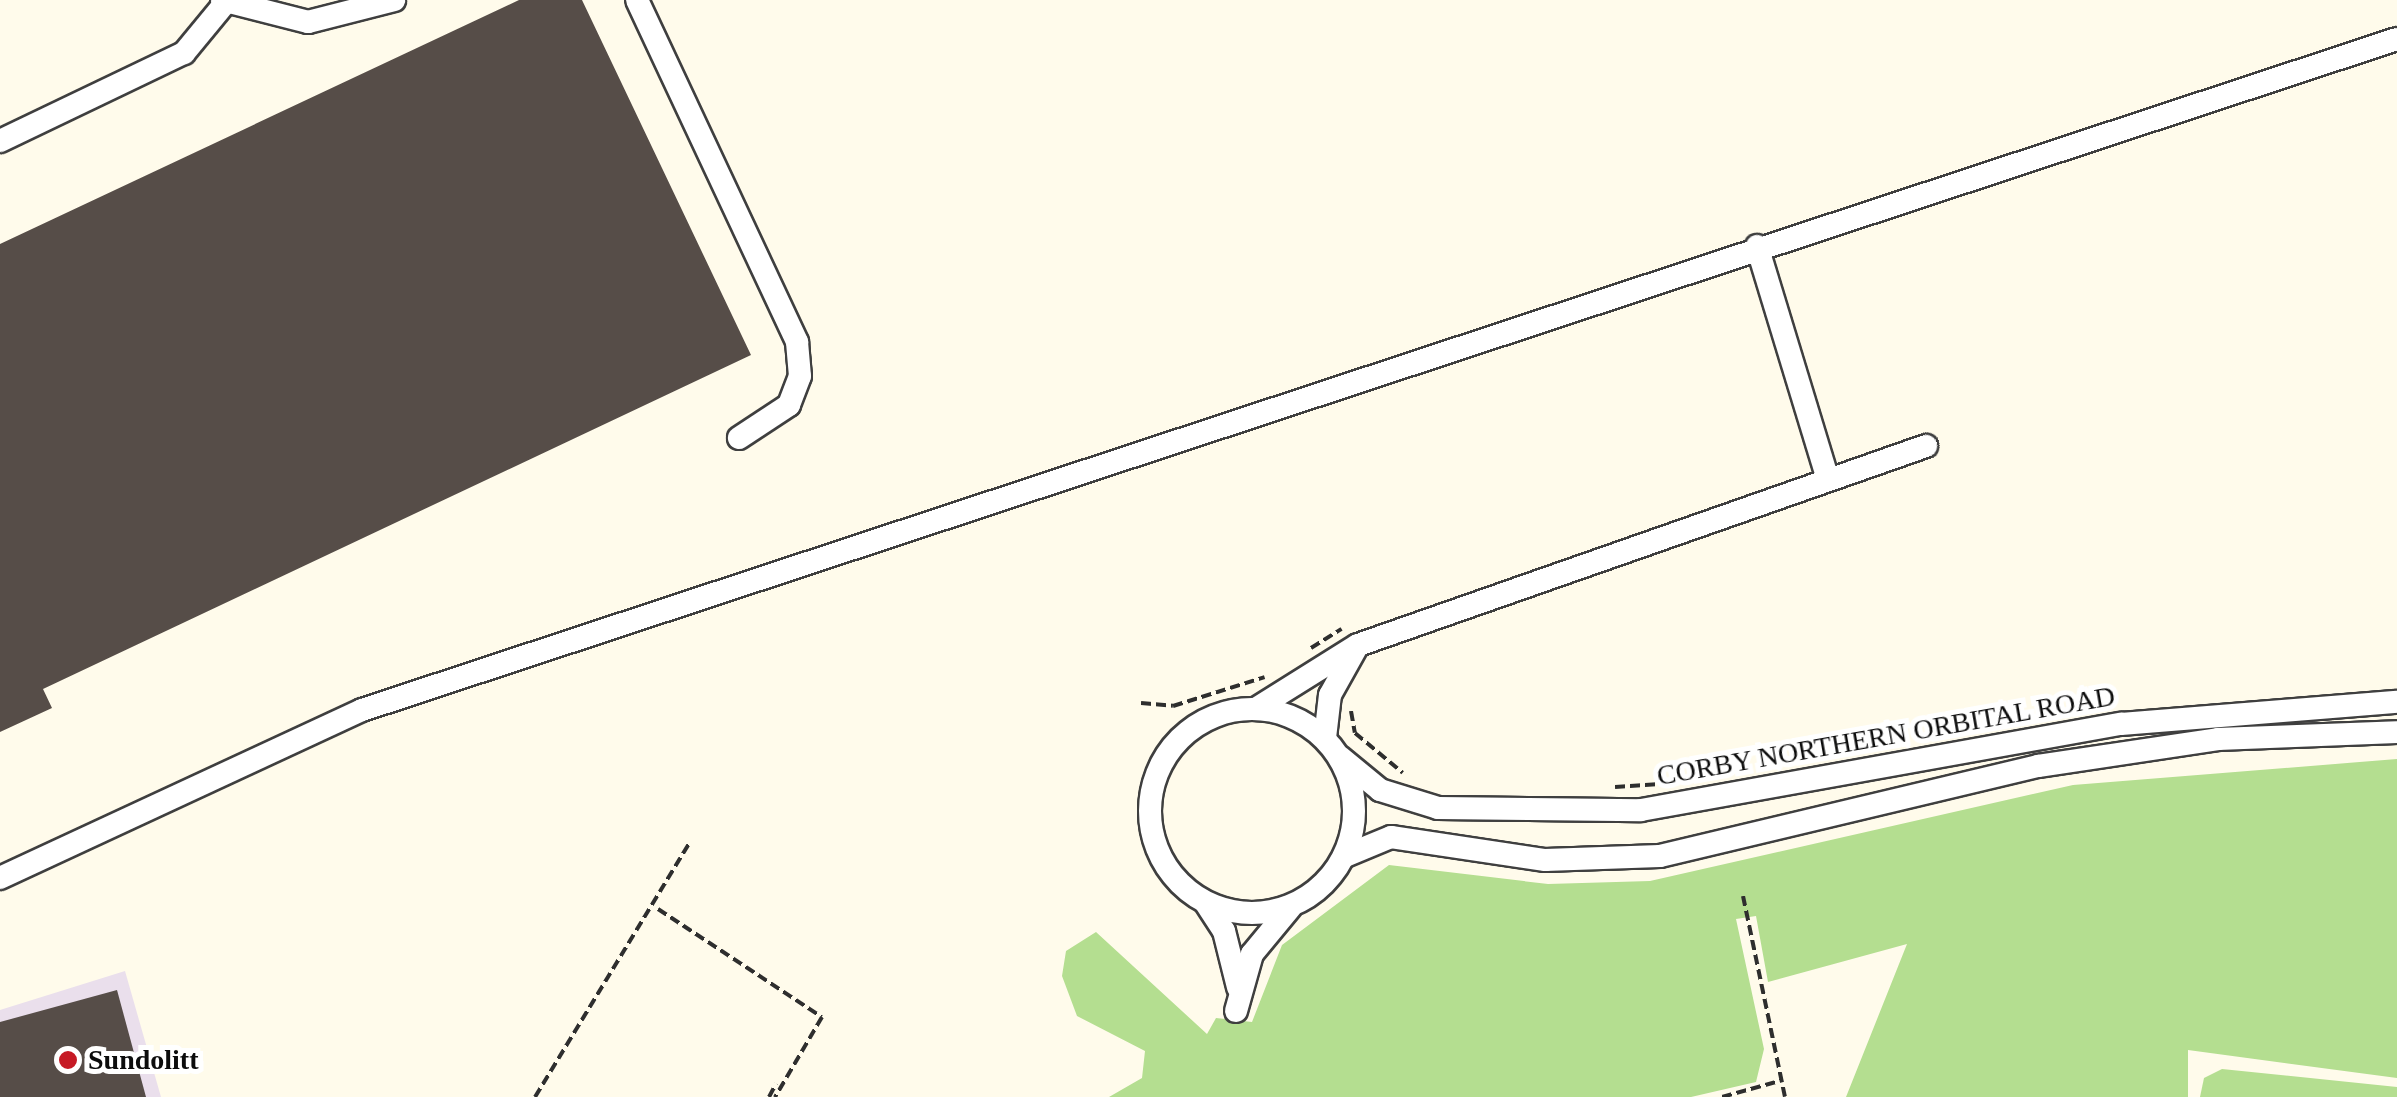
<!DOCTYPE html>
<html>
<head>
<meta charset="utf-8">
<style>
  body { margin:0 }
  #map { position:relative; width:2397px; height:1097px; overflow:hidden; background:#fffbeb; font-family:"Times New Roman",serif }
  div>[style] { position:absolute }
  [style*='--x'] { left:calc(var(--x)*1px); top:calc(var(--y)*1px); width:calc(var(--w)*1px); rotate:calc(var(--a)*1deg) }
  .industrial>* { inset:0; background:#eadfec }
  .forest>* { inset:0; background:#b4de90 }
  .building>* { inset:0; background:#564d48 }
  .path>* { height:4px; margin-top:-2px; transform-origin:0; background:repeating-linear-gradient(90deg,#2e2e2e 0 10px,transparent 0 15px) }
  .roads { filter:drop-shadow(2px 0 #3f3f3f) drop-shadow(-2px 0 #3f3f3f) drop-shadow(0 2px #3f3f3f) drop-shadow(0 -2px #3f3f3f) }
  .minor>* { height:22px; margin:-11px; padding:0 11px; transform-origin:11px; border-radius:11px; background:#fff }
  .minor>.ring { margin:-11px; padding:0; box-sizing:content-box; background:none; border:22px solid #fff; border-radius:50% }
  .dots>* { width:28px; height:28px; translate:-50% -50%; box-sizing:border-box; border:5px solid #fff; border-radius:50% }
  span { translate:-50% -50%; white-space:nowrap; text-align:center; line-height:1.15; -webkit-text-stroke:10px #fff; paint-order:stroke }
  .street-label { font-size:28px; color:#0c0c0c }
  .poi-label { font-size:28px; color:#0c0c0c; font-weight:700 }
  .left { translate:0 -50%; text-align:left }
</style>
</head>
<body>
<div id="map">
  <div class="industrial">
    <div style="clip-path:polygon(125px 971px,161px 1097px,0 1097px,0 1010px)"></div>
  </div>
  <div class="forest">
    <div style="clip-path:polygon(2397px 759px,2397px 1078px,2188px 1050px,2188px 1097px,1846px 1097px,1907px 944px,1768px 982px,1756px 916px,1736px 919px,1764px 1049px,1756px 1082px,1691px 1097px,1109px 1097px,1142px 1078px,1145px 1051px,1077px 1016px,1062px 976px,1066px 951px,1096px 932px,1207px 1034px,1216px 1018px,1252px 1022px,1282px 945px,1389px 865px,1548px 884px,1650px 881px,2073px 785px)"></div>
    <div style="clip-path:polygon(2222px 1069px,2397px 1087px,2397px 1097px,2200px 1097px,2204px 1078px)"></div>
  </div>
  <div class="building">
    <div style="clip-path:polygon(519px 0,582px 0,751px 355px,43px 689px,52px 708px,0 732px,0 244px)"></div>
    <div style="clip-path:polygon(117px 990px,146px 1097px,0 1097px,0 1022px)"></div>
  </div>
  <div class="path">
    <div style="--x:1311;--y:648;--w:36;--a:-32"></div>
    <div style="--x:1141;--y:703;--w:32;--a:5"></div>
    <div style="--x:1173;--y:706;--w:96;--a:-17.5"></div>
    <div style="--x:1351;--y:711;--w:22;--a:80"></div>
    <div style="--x:1355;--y:733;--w:62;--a:39.8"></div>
    <div style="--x:2004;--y:722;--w:56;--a:-10.3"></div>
    <div style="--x:1615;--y:787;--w:45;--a:-3.8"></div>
    <div style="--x:1743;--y:896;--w:205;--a:78.2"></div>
    <div style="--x:658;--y:909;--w:196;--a:33.4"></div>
    <div style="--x:822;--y:1017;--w:93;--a:120.4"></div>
    <div style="--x:535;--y:1097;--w:296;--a:-58.7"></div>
    <div style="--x:769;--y:1097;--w:15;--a:-62"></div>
    <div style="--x:1722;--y:1097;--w:63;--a:-15.6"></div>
  </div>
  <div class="roads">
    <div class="minor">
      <div style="--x:222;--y:0;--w:89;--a:14.3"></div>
      <div style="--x:308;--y:22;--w:89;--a:-14.3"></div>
      <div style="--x:637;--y:0;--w:378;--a:64.9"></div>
      <div style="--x:797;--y:342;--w:34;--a:85"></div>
      <div style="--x:800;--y:376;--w:31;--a:111"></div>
      <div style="--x:789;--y:405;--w:60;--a:146.6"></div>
      <div style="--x:0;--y:141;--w:204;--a:-25.6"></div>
      <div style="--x:184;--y:53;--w:66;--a:-50.5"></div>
      <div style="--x:1757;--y:246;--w:241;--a:73.1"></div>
      <div style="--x:1257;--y:708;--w:119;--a:-32"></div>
      <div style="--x:1358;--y:645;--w:602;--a:-19.31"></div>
      <div class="ring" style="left:1150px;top:709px;width:182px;height:182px"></div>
      <div style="--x:1325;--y:738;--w:43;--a:-83.4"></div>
      <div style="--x:1330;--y:695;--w:57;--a:-60.8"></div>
      <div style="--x:1340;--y:757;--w:52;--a:39.5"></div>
      <div style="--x:1380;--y:790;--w:61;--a:17.2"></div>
      <div style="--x:1438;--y:808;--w:203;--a:0.6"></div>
      <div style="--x:1641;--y:810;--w:488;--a:-10.2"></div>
      <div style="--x:2121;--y:724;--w:277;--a:-4.6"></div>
      <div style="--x:1345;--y:856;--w:50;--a:-22.4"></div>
      <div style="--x:1391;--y:837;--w:156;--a:8.5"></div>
      <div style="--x:1545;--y:860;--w:115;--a:-2"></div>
      <div style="--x:1660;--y:856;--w:389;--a:-13.4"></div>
      <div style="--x:2038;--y:766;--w:182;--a:-8.5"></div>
      <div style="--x:2218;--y:739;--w:179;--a:-2.2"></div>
      <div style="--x:0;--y:878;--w:399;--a:-24.9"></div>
      <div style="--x:362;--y:710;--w:2143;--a:-18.25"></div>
      <div style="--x:1205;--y:902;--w:35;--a:57"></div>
      <div style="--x:1224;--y:931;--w:58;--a:76"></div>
      <div style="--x:1236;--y:1011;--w:59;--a:-74.3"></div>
      <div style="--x:1252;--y:954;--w:60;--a:-50.4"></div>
    </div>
  </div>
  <div class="dots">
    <div style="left:68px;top:1060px;background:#c61a25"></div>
  </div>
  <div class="street-label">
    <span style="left:1886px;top:736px;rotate:-10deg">CORBY NORTHERN ORBITAL ROAD</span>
  </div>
  <div class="poi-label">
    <span class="left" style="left:88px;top:1060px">Sundolitt</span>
  </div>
</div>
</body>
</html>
